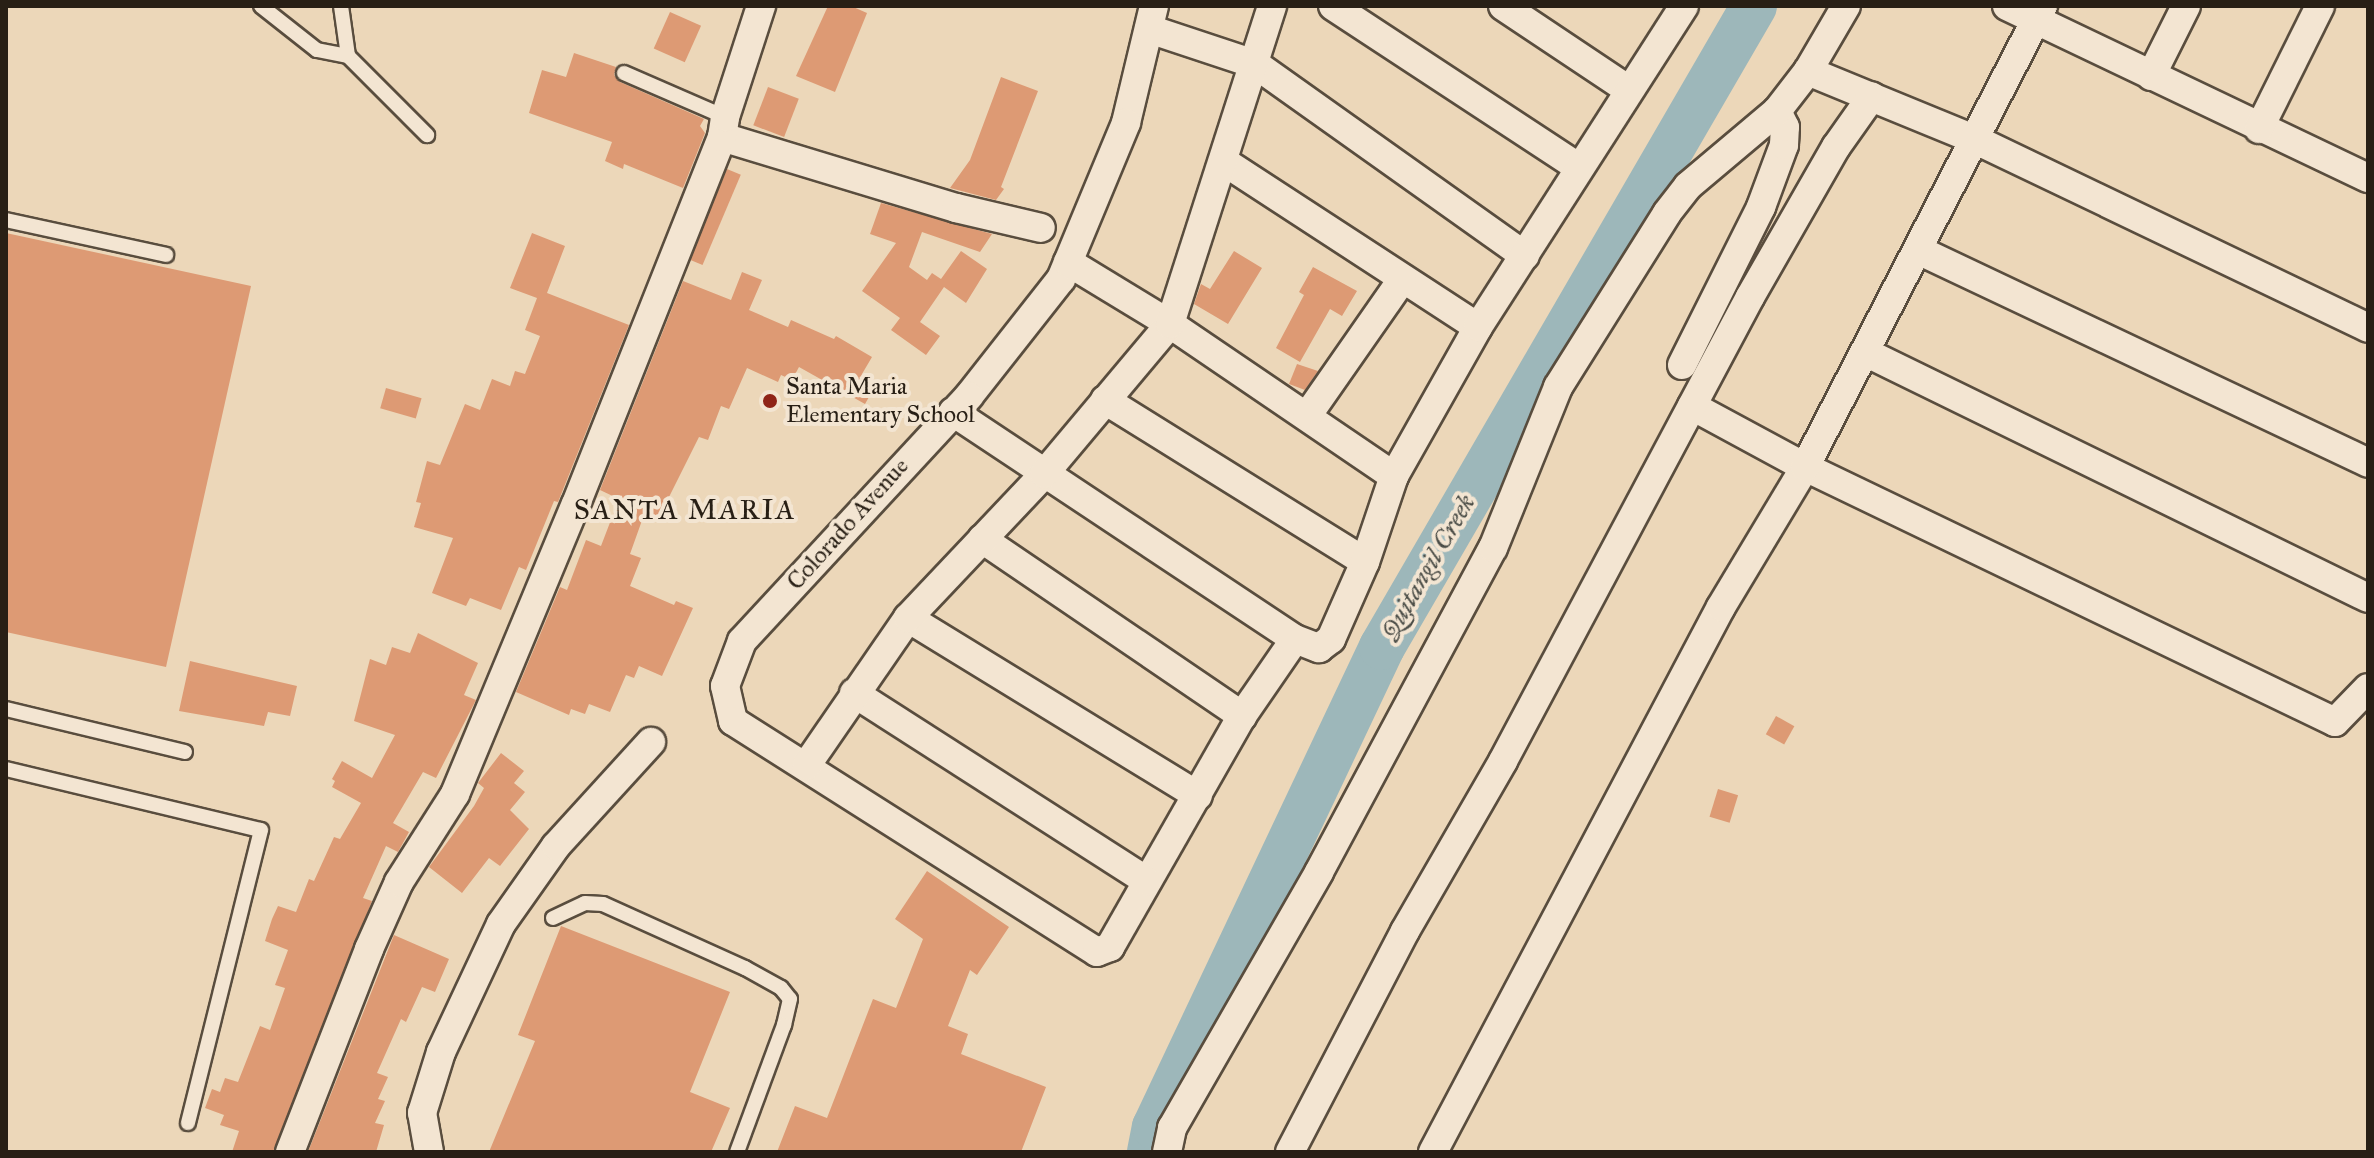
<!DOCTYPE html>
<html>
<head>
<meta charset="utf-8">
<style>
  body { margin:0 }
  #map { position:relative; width:2374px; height:1158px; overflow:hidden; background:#ecd7b9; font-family:"IM FELL Great Primer",serif }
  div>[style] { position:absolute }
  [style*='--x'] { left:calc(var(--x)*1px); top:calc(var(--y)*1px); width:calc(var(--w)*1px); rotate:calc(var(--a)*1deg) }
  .river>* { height:46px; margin:-23px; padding:0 23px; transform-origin:23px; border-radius:23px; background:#9db7ba }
  .building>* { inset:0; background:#dd9a74; transform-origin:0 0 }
  .roads { filter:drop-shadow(2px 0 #594d3e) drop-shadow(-2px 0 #594d3e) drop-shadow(0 2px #594d3e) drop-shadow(0 -2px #594d3e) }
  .service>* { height:14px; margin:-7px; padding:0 7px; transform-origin:7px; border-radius:7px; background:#f3e5d2 }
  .minor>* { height:28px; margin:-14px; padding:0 14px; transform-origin:14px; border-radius:14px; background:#f3e5d2 }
  .dots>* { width:22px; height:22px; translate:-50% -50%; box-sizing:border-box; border:4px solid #f3e5d2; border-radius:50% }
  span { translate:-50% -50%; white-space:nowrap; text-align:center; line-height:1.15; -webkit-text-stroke:8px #f3e5d2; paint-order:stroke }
  .poi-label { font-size:24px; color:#281f15 }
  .left { translate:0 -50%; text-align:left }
  .street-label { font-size:24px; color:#281f15 }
  .water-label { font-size:26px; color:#4b4d47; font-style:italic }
  .quarter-label { font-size:28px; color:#281f15; letter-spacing:2px }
  .frame { position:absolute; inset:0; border:8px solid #281f15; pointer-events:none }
</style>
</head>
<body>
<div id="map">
  <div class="river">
    <div style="--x:1150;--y:1152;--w:25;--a:-79"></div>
    <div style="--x:1155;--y:1127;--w:531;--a:-64.69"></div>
    <div style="--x:1382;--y:647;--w:741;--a:-59.87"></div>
  </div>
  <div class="building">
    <div style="clip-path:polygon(828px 6px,851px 6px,867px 13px,835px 92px,796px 76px)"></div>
    <div style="left:670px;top:12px;width:34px;height:40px;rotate:24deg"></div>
    <div style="clip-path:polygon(574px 53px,616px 67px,614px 75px,620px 82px,704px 119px,700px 126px,705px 133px,683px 188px,624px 164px,623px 169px,605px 161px,612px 142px,529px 113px,542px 70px,566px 77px)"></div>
    <div style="clip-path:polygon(1001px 77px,1038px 91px,1001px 187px,1004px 189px,996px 200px,950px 188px,970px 160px)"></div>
    <div style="left:768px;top:87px;width:33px;height:41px;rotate:21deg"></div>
    <div style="left:727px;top:169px;width:15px;height:98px;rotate:23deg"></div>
    <div style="clip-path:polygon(881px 203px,992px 234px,980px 252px,922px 232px,909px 267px,927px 280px,932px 273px,941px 279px,961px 251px,987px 269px,966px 303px,944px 287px,920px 322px,940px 336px,926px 355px,891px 330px,900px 318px,862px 291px,896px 243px,870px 234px)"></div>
    <div style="clip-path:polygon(6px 233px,251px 286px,166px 667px,6px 632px)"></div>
    <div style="clip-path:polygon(532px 233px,565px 246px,547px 293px,629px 325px,558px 502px,554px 501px,526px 570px,519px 567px,501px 610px,470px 598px,466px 606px,432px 593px,453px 538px,414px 527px,421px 503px,416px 502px,427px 461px,440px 465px,465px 404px,480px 410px,492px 379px,510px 386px,515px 371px,525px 374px,540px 336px,525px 330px,537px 298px,510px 288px)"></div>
    <div style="clip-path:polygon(1234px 251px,1262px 268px,1228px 324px,1194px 304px,1201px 284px,1210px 289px)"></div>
    <div style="clip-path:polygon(1313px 267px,1357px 291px,1342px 316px,1330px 309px,1300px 362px,1276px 348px,1304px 295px,1299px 292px)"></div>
    <div style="clip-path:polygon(742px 272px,762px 280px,749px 310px,788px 327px,791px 320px,834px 339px,836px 336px,872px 357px,862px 374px,877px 383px,865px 404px,799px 367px,792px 380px,781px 375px,778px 382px,747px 368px,729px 409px,721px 406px,708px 440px,699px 437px,658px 519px,645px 512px,630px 554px,641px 558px,630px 586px,674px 605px,676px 601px,693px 608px,662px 676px,639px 666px,634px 678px,626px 675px,610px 712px,589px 704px,585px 714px,571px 709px,569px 715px,516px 692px,560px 587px,567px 590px,586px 540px,601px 546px,619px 499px,600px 490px,683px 281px,731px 300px)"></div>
    <div style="clip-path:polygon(1297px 364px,1318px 371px,1305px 390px,1289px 384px)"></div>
    <div style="left:386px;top:388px;width:37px;height:21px;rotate:16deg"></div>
    <div style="clip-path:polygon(418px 633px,478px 663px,464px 695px,476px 700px,436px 778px,423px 772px,393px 823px,409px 832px,398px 852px,386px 846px,363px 898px,372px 901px,273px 1152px,232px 1152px,239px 1131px,220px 1125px,224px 1115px,205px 1108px,212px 1089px,220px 1092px,225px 1078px,238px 1082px,260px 1026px,270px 1030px,285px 988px,275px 985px,288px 950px,265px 941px,272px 919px,278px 906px,296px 912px,309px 879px,314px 881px,334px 837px,340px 839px,361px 803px,332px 787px,335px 781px,332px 779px,342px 761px,372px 778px,395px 735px,354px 721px,370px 659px,386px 665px,392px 647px,410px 653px)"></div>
    <div style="clip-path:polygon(190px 661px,297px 686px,290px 716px,268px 712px,264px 726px,179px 711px)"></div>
    <div style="left:1776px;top:716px;width:21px;height:21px;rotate:29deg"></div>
    <div style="clip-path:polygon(501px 753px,524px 771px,514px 783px,525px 792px,510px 810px,529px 829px,500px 866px,489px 858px,462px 893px,429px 867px,474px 806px,484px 788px,478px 783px)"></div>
    <div style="left:1718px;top:789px;width:21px;height:29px;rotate:17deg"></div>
    <div style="clip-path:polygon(927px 871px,1009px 927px,977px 975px,970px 970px,948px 1026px,968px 1034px,961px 1054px,1046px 1087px,1021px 1152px,777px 1152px,795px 1106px,827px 1118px,873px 999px,896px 1008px,923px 939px,895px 919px)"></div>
    <div style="clip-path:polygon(561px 926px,730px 992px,690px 1092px,730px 1108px,711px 1152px,489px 1152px,535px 1041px,518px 1035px)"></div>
    <div style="clip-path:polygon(394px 935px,449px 959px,435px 992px,422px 987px,406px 1022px,401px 1019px,377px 1073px,388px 1077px,378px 1099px,385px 1101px,375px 1123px,384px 1125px,376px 1152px,308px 1152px)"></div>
  </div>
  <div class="roads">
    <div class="service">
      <div style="--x:261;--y:6;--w:71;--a:38.2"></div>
      <div style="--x:317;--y:50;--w:32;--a:11"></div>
      <div style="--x:348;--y:56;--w:112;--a:45"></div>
      <div style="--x:341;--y:6;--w:50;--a:82"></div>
      <div style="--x:624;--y:73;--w:110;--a:23.5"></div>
      <div style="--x:6;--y:220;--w:164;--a:12.3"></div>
      <div style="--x:6;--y:709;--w:184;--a:13.5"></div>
      <div style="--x:6;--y:769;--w:262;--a:13.5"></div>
      <div style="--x:261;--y:830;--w:302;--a:104"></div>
      <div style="--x:553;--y:918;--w:35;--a:-25"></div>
      <div style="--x:585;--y:903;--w:18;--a:3"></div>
      <div style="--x:603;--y:904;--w:156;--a:24.3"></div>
      <div style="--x:745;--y:968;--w:41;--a:29.1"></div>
      <div style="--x:781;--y:988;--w:14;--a:51"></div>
      <div style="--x:790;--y:999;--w:27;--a:103"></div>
      <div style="--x:784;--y:1025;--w:135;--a:110.3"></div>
    </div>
    <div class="minor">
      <div style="--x:1154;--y:6;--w:120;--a:103.5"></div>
      <div style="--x:1126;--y:123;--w:169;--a:112.6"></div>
      <div style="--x:1061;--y:279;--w:149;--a:128.2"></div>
      <div style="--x:969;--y:396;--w:334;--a:132.8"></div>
      <div style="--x:742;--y:641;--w:48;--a:110.7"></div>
      <div style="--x:725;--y:686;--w:36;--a:77"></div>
      <div style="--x:733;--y:721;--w:431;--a:32.4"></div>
      <div style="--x:1097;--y:952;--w:14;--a:-21"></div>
      <div style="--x:1110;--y:947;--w:266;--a:-60.3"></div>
      <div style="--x:1242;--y:716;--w:93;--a:-55.5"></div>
      <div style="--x:1333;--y:6;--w:293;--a:33.3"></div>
      <div style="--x:1503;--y:6;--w:151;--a:33.7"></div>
      <div style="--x:2007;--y:6;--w:400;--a:25.5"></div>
      <div style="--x:1149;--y:29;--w:112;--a:18.3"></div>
      <div style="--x:1255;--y:64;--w:331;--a:35.4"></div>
      <div style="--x:1808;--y:71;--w:179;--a:22.3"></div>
      <div style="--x:1974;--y:139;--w:437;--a:25.6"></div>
      <div style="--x:2151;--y:76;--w:78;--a:-63.4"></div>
      <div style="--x:2259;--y:129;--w:137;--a:-63.6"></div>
      <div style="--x:722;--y:137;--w:245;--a:16.9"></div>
      <div style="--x:956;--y:208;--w:87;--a:13.2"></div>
      <div style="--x:1223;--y:161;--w:304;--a:33.1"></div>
      <div style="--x:1918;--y:250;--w:498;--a:25.3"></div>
      <div style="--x:1068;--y:262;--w:119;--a:31.3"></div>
      <div style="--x:1170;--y:324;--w:271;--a:34.2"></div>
      <div style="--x:1865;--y:352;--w:560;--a:26.06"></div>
      <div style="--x:1682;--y:365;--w:177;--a:-63.4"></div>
      <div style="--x:1761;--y:207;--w:66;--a:-69.6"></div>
      <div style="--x:1784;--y:145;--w:18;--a:-87"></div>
      <div style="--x:1785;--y:127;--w:18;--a:-117"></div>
      <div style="--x:1105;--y:400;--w:306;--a:31.9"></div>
      <div style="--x:1692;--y:406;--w:128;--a:28.4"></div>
      <div style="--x:1805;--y:467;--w:588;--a:25.69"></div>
      <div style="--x:2335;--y:722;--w:47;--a:-45.9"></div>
      <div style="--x:953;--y:412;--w:410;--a:33.6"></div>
      <div style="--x:1295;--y:639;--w:26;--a:21"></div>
      <div style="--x:1319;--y:648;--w:15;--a:-37"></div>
      <div style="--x:1331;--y:639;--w:84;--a:-66.2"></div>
      <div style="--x:1365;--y:562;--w:91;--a:-71.4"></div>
      <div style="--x:1394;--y:476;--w:171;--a:-60.6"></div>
      <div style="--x:1478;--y:327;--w:381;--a:-57.3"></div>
      <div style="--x:1307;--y:416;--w:166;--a:-55.1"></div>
      <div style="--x:982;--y:539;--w:315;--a:34.2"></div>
      <div style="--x:908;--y:618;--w:340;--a:31.5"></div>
      <div style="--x:854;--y:693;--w:348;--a:32.7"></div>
      <div style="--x:806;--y:766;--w:180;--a:-55.4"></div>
      <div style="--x:908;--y:618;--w:198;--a:-46.6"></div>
      <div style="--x:1044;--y:474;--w:196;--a:-50"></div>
      <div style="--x:1170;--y:324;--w:334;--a:-72.2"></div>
      <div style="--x:290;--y:1152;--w:218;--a:-68.7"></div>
      <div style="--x:369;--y:949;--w:73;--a:-65.9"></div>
      <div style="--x:399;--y:882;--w:104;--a:-57.5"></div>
      <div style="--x:455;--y:794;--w:314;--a:-67.4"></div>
      <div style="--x:576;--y:504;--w:395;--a:-68.3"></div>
      <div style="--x:722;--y:137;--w:20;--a:-81"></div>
      <div style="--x:725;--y:117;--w:117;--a:-72"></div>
      <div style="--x:429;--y:1152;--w:40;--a:-100"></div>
      <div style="--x:422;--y:1113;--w:64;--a:-72.7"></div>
      <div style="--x:441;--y:1052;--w:141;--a:-64.9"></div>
      <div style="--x:501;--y:924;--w:95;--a:-54.8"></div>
      <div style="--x:556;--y:846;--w:141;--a:-47.6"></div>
      <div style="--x:1167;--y:1152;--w:25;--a:-78"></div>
      <div style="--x:1172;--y:1128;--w:295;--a:-60.1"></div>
      <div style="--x:1319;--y:872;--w:368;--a:-61.8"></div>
      <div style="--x:1493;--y:548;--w:174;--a:-68"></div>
      <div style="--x:1558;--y:387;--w:205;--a:-57.9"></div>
      <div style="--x:1667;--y:213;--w:34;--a:-52"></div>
      <div style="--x:1688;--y:186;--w:116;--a:-40.1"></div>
      <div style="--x:1777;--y:111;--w:51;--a:-52.2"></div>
      <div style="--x:1808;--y:71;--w:75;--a:-59.7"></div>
      <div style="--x:1290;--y:1152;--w:249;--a:-62.5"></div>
      <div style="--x:1405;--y:931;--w:196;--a:-60"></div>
      <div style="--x:1503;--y:761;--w:526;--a:-61.97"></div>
      <div style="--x:1750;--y:297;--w:173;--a:-60.2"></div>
      <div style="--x:1836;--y:147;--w:62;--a:-54.8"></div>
      <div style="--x:1433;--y:1152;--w:616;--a:-62.15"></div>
      <div style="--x:1721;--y:607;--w:163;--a:-59"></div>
      <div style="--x:1805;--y:467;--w:519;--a:-62.69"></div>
    </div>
  </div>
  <div class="dots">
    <div style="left:770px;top:401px;background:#8f2418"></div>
  </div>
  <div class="poi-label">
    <span class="left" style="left:786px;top:401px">Santa Maria<br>Elementary School</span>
  </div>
  <div class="street-label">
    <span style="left:848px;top:524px;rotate:-48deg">Colorado Avenue</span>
  </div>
  <div class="water-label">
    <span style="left:1428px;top:567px;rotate:-60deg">Quitangil Creek</span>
  </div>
  <div class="quarter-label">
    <span style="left:685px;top:510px">SANTA MARIA</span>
  </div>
  <div class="frame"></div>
</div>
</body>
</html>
